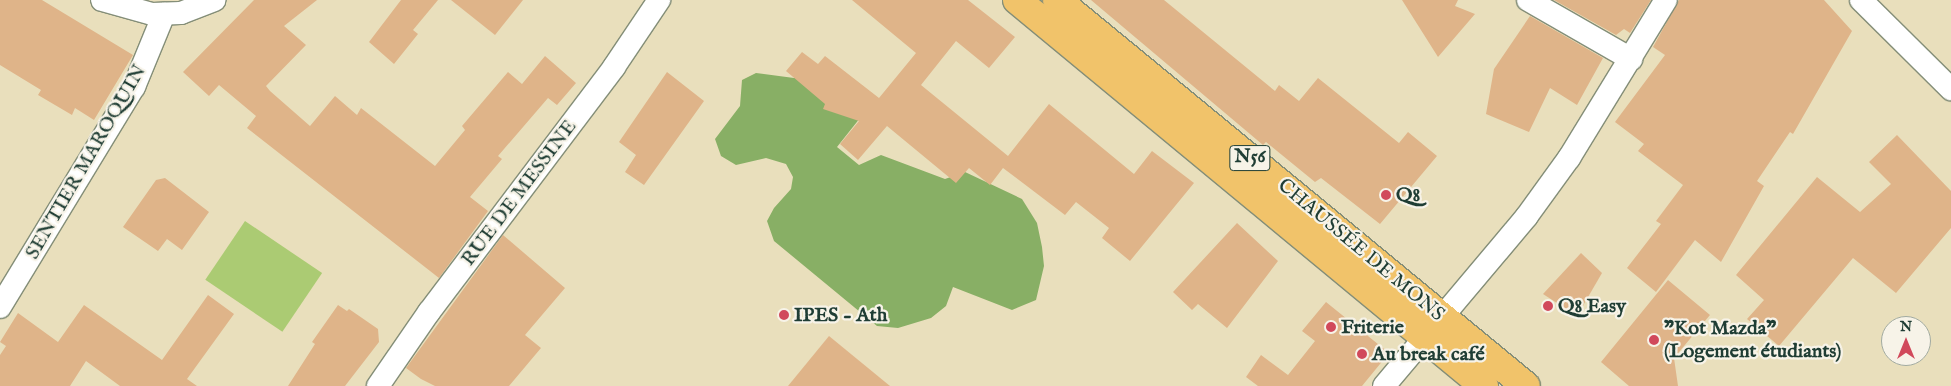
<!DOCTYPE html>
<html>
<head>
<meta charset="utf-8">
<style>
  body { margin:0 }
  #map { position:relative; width:1951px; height:386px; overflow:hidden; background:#e9dfbc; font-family:"IM FELL English",serif }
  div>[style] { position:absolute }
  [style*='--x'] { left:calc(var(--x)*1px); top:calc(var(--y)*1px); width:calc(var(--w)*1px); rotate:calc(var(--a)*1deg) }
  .green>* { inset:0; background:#abcb73; transform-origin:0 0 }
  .forest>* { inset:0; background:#88af65 }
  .building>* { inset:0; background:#dfb489 }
  .roads { filter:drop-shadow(1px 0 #848e78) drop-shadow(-1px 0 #848e78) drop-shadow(0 1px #848e78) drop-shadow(0 -1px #848e78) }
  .minor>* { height:22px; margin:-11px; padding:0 11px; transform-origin:11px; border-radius:11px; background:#fff }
  .primary>* { height:28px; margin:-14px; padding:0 14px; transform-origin:14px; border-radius:14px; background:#f1c36a }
  .dots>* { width:14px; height:14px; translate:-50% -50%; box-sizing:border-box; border:2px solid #f7f3e8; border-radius:50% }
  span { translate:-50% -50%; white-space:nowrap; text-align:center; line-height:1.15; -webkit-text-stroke:4.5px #f7f3e8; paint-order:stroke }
  .shield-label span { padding:1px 4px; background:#f7f3e8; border:1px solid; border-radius:4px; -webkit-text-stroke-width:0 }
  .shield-label { font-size:19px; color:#1f3d34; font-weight:700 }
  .street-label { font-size:20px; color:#1f3d34 }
  .poi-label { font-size:20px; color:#1f3d34; font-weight:700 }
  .left { translate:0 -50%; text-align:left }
  .north { position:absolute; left:1881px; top:316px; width:50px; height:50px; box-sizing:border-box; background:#f7f3e8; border:1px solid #a1aaa0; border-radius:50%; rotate:0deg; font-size:14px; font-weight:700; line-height:20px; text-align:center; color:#1f3d34 }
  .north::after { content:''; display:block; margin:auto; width:18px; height:22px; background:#d1495b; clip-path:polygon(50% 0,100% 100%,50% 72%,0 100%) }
</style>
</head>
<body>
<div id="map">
  <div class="green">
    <div style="left:245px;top:221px;width:93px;height:71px;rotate:34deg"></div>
  </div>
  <div class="forest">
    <div style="clip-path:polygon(811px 69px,868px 108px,837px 147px,859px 165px,881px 155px,945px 179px,965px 172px,1022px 199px,1037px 223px,1042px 247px,1044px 266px,1036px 300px,1012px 310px,953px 287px,946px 306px,931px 318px,898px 328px,877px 326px,774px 241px,767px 221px,774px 208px,791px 189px,793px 177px,786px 164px,766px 158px,736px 165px,721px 156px,715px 139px,740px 106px,742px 80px,756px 73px,794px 78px)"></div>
  </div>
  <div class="building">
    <div style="clip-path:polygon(0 0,42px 0,133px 55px,94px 120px,75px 108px,72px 115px,38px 95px,41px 90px,0 65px)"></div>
    <div style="clip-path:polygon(254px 0,317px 0,284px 26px,306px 45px,266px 86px,270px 91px,310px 126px,335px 96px,357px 115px,361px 108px,435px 166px,465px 130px,462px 126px,508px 72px,522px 84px,545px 56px,576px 83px,557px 105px,548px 98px,498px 156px,502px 159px,470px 197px,488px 211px,439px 278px,247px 128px,256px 116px,219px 85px,209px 96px,183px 72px)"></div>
    <div style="clip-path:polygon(401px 0,438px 0,413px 30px,418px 34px,394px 64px,369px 42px)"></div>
    <div style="clip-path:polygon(451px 0,523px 0,495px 35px)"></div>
    <div style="clip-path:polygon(852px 0,968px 0,1015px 37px,989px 68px,956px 41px,921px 85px,1008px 156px,1049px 104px,1134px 174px,1152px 151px,1194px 183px,1130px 261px,1102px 238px,1109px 228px,1076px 202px,1065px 215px,1003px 168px,990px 185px,969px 168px,956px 183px,887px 126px,858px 160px,840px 144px,859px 121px,823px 109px,825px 104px,786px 71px,802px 52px,818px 64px,825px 56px,879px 98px,916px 53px)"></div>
    <div style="clip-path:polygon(1091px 0,1164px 0,1275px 91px,1279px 85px,1299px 101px,1318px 78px,1399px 143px,1408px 132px,1437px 156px,1380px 224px,1321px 178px,1315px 182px,1266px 142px,1263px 145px)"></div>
    <div style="clip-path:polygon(1402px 0,1458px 0,1455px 6px,1475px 14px,1438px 57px)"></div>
    <div style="clip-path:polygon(1554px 0,1651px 0,1630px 33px,1624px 29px,1616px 35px)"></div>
    <div style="clip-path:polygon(1679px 0,1824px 0,1852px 31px,1793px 134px,1790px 132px,1757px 181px,1764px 186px,1721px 262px,1695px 240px,1656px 292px,1627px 268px,1661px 224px,1656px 221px,1683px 185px,1638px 151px,1644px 144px,1615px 122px,1665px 55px,1653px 47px)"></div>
    <div style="clip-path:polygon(1530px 16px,1603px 58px,1577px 105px,1550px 88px,1529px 132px,1486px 114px,1494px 69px)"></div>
    <div style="clip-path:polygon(667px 72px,704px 101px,644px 185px,625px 172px,636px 155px,619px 142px)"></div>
    <div style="clip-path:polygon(1897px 135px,1951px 191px,1951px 228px,1896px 293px,1853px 258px,1779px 346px,1747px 319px,1764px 300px,1736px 275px,1817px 177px,1860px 212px,1891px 184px,1869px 162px)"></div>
    <div style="clip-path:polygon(165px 178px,209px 212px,182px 250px,167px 239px,158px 251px,123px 227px,156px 180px)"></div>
    <div style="clip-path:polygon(1237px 223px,1278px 261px,1227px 328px,1198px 304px,1192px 310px,1173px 292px)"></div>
    <div style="clip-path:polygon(503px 235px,565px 288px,525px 335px,541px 348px,509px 386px,435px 386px,421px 379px,406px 368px)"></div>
    <div style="clip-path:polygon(1581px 253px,1602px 273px,1577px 316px,1543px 294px)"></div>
    <div style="clip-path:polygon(1668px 280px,1710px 315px,1674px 358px,1678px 386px,1629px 386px,1601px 362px)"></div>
    <div style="clip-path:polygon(208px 295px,234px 314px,187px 379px,197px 386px,120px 386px,86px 361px,70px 386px,0 386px,0 355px,6px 346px,0 342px,18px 313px,58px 342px,84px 305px,162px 360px)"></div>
    <div style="clip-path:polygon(1326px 302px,1389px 353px,1362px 386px,1258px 386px,1246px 377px,1261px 355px,1288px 375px,1315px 341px,1302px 331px)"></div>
    <div style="clip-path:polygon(338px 305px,347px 311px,349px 309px,378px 329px,379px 342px,345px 386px,288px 386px,315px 344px,312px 342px)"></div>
    <div style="clip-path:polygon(829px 336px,890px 386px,788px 386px)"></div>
  </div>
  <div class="roads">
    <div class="minor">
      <div style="--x:102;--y:0;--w:52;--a:15.6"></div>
      <div style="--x:152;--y:14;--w:29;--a:-2"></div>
      <div style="--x:181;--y:13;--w:36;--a:-21"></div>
      <div style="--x:1528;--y:0;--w:119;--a:29.8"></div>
      <div style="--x:1861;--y:0;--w:127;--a:44.7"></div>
      <div style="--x:0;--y:307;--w:258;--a:-58.7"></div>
      <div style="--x:134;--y:87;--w:79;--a:-67.7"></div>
      <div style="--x:378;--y:386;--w:90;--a:-55.4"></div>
      <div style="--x:429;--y:312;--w:307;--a:-52.9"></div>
      <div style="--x:614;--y:67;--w:81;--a:-56.1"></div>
      <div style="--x:1384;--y:386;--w:222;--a:-49.9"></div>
      <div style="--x:1527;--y:216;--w:72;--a:-54.1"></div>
      <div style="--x:1569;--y:158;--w:185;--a:-58.5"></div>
    </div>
    <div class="primary">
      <div style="--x:1017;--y:0;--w:606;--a:39.58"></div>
      <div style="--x:1057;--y:0;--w:607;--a:39.46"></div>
    </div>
  </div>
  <div class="dots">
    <div style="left:1386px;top:195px;background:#d1495b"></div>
    <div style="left:1548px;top:306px;background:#d1495b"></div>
    <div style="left:784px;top:315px;background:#d1495b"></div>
    <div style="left:1331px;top:327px;background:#d1495b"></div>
    <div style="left:1654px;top:340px;background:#d1495b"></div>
    <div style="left:1362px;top:354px;background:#d1495b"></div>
  </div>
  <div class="shield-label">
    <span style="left:1250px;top:158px">N56</span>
  </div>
  <div class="street-label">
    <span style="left:86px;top:162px;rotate:-60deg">SENTIER MAROQUIN</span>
    <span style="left:519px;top:193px;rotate:-53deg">RUE DE MESSINE</span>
    <span style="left:1361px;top:250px;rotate:40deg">CHAUSSÉE DE MONS</span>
  </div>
  <div class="poi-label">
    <span class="left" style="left:1396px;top:195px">Q8</span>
    <span class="left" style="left:1558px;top:306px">Q8 Easy</span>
    <span class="left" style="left:794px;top:315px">IPES - Ath</span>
    <span class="left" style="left:1341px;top:327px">Friterie</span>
    <span class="left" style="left:1664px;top:340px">"Kot Mazda"<br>(Logement étudiants)</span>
    <span class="left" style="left:1372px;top:354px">Au break café</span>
  </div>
  <div class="north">N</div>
</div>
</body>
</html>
